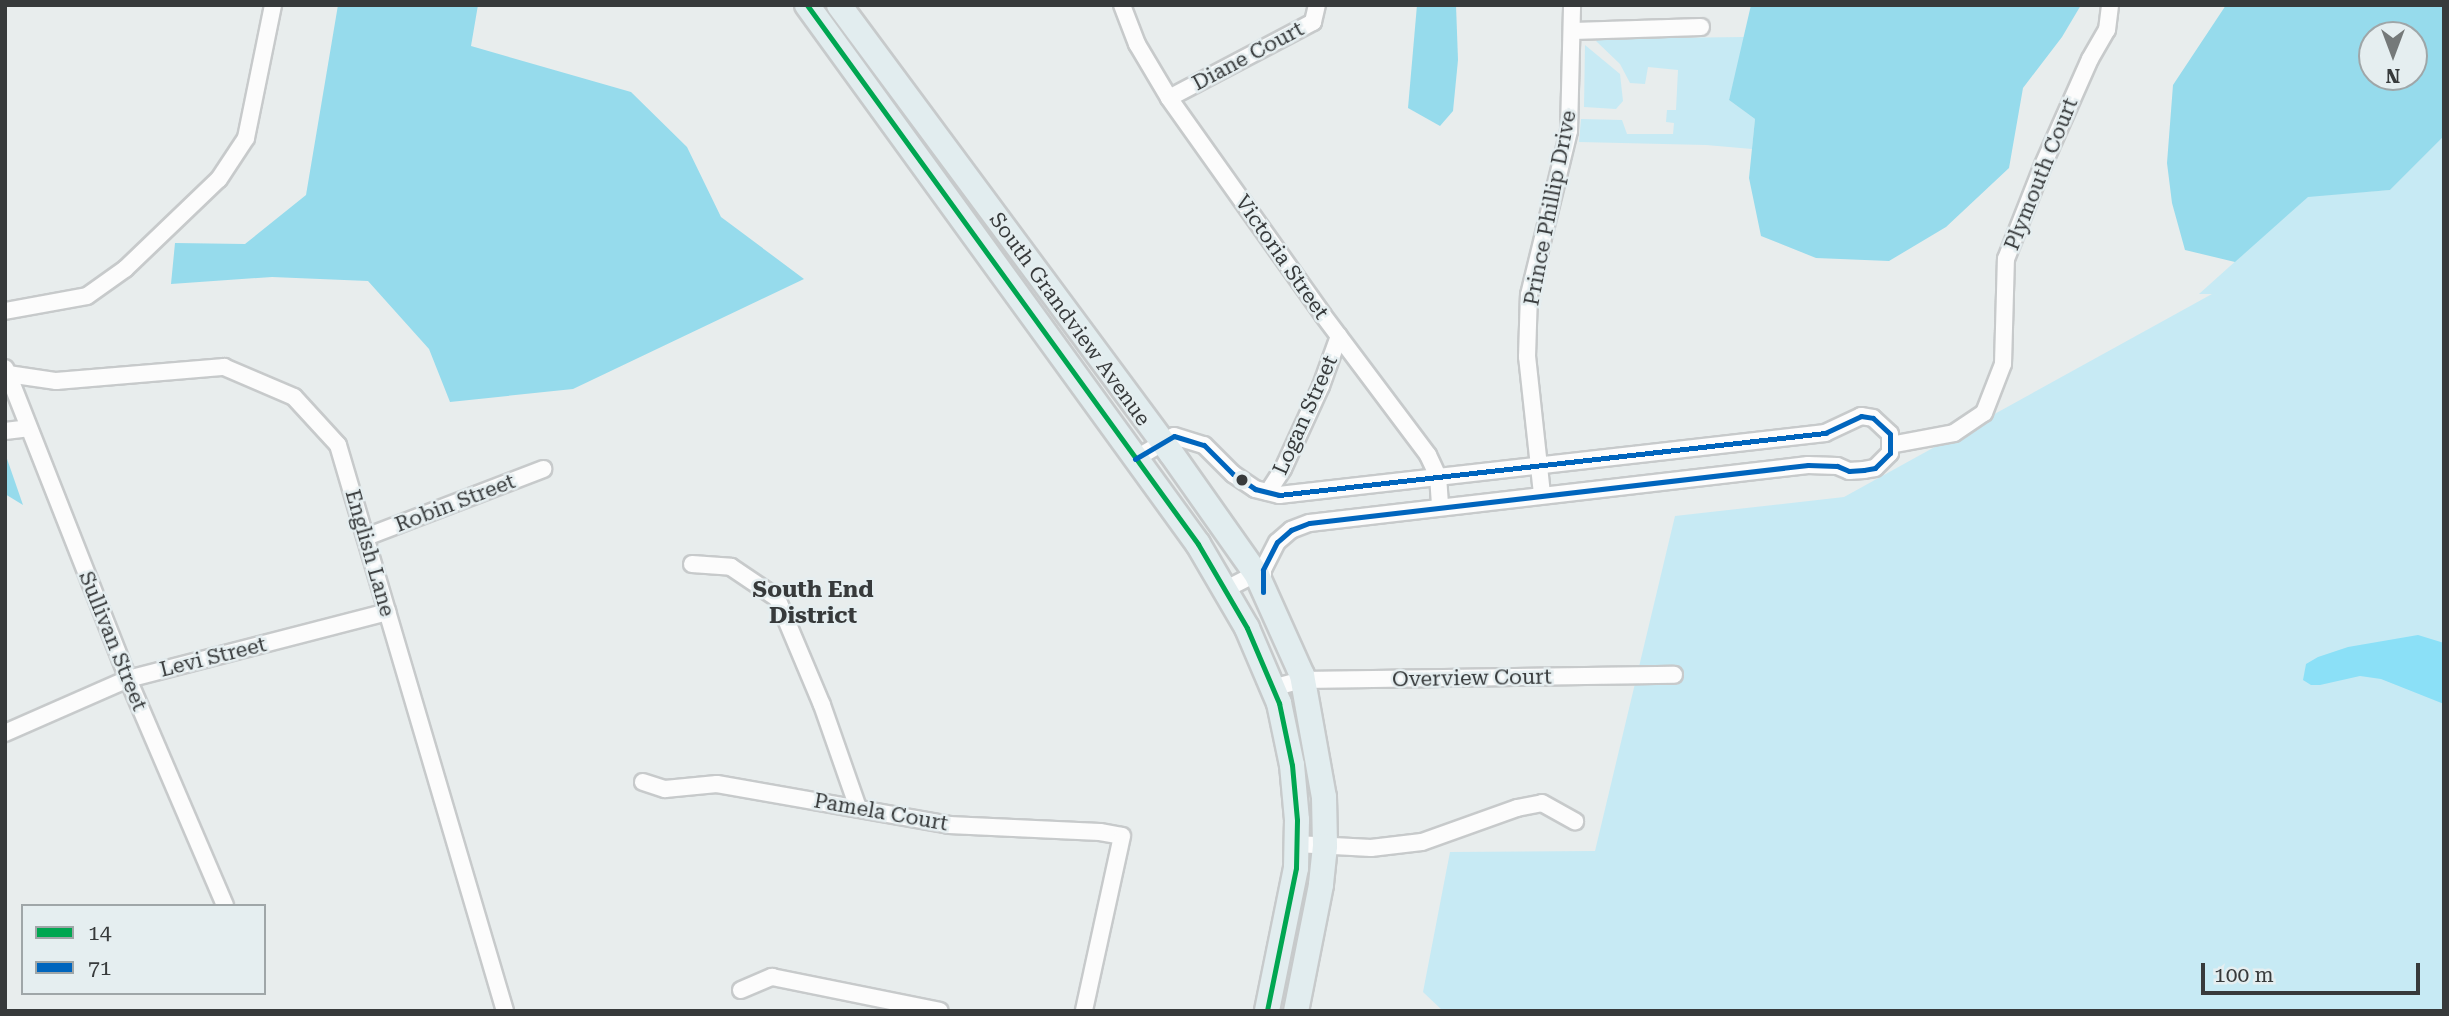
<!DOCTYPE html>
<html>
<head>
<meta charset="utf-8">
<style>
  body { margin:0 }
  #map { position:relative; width:2449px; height:1016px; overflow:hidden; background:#e8eded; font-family:"Roboto Serif",serif }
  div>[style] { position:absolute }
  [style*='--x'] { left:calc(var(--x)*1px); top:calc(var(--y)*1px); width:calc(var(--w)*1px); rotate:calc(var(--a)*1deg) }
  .green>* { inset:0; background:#c7eaf4 }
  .forest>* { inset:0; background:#96dbec }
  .water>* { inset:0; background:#8be0f7 }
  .roads { filter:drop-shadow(2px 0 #c7cacb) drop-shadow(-2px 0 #c7cacb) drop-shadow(0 2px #c7cacb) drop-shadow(0 -2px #c7cacb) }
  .minor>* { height:16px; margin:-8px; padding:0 8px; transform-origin:8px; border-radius:8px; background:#fcfcfc }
  .primary>* { height:24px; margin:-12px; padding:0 12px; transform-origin:12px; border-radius:12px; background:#e2edef }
  .bus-1>* { height:5px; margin:-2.5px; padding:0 2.5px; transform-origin:2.5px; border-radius:2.5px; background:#00a651 }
  .bus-2>* { height:5px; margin:-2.5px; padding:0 2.5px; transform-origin:2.5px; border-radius:2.5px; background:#0065bd }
  .dots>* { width:19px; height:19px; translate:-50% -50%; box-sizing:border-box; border:4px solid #e5eef0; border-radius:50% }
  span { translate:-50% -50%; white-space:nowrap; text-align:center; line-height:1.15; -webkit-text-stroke:5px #e5eef0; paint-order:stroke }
  .street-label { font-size:21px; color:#373a3b }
  .neighbourhood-label { font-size:23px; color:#373a3b; font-weight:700 }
  .frame { position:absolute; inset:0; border:7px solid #373a3b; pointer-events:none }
  .legend { position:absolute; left:21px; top:904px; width:245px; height:91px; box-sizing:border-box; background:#e5eef0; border:2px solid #9fa6a8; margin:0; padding:9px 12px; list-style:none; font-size:21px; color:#373a3b }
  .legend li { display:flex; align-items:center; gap:14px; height:35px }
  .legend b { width:35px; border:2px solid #9fa6a8 }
  .north { position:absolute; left:2358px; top:21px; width:70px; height:70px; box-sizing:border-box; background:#e5eef0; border:2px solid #9fa6a8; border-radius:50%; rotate:180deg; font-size:19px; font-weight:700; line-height:28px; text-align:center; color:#373a3b }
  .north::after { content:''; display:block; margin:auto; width:24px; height:32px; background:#757979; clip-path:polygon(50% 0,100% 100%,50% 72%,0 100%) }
  .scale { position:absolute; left:2201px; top:963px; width:219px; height:32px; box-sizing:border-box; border:4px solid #373a3b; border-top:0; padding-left:9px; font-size:21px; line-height:24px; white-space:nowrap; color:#373a3b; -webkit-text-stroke:5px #e5eef0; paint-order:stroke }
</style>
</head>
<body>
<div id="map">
  <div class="green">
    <div style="clip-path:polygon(1604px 33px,1648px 33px,1661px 38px,1745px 37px,1729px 100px,1755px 119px,1752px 149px,1706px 145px,1579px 142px,1581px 119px,1622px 120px,1627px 134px,1673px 134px,1674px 123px,1666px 122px,1667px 110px,1676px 110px,1678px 70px,1648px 67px,1645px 84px,1630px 83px,1620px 64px,1596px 41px)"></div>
    <div style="clip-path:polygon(1585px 45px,1620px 74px,1623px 101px,1616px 109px,1584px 107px)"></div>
    <div style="clip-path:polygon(2444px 136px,2444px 1011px,1443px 1011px,1423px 992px,1450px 852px,1595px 851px,1675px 516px,1844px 497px,2212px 294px,2199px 294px,2308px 196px,2390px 190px)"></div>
  </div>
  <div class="forest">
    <div style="clip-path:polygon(338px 5px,478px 5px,471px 46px,631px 92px,687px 147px,721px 217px,804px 279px,573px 389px,450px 402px,429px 349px,368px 281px,272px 277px,171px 284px,175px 243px,245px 244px,306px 195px)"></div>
    <div style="clip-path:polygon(1417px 5px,1456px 5px,1458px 60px,1453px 111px,1440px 126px,1408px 108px)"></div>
    <div style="clip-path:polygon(1751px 5px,2081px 5px,2062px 37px,2023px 88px,2009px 168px,1946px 227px,1889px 261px,1816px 258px,1761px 236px,1749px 178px,1755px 119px,1729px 100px)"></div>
    <div style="clip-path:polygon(evenodd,2226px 5px,2444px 5px,2444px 136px,2390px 190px,2308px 197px,2235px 262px,2185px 250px,2172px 203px,2167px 163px,2173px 85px,2226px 5px,2372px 35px,2414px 35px,2414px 77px,2372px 77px,2372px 35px)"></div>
    <div style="clip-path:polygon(5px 453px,23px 505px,5px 494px)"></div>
  </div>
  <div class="water">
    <div style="clip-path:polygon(2418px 635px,2444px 643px,2444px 704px,2381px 679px,2360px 676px,2320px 685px,2311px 685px,2303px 680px,2306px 664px,2318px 657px,2348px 647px)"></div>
  </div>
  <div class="roads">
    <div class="minor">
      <div style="--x:1122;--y:5;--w:42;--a:69"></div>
      <div style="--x:1137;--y:44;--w:63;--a:59.3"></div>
      <div style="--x:1169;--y:98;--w:266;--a:54.6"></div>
      <div style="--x:1323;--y:315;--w:175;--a:53.1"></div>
      <div style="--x:1428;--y:455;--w:23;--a:65"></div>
      <div style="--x:1438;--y:476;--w:30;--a:86"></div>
      <div style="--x:1573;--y:31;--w:128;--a:-1.8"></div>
      <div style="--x:1169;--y:98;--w:163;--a:-27.8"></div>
      <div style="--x:1313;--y:22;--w:17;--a:-77"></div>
      <div style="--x:5;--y:311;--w:83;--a:-10.4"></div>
      <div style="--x:87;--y:296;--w:47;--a:-35.4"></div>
      <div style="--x:125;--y:269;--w:130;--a:-43.8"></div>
      <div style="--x:219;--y:179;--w:49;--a:-56.6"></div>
      <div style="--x:246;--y:138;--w:136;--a:-78.5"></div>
      <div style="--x:5;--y:368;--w:7;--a:63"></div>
      <div style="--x:8;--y:374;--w:49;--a:8.3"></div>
      <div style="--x:56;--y:381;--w:169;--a:-4.8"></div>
      <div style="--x:224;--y:367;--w:76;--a:23.2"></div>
      <div style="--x:294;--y:397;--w:65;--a:47.5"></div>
      <div style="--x:338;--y:445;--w:590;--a:73.56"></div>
      <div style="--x:8;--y:374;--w:328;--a:68.5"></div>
      <div style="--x:128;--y:679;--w:246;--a:66.8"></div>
      <div style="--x:5;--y:431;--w:23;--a:-7"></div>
      <div style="--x:1890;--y:445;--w:65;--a:-10.6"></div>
      <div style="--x:1954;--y:433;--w:36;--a:-34"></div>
      <div style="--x:1984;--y:413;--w:53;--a:-68.8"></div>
      <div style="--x:2003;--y:364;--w:105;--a:-88.4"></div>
      <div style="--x:2006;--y:259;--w:101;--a:-68.5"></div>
      <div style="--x:2043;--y:165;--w:116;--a:-66.1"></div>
      <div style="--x:2090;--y:59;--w:34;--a:-60"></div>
      <div style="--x:2107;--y:30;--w:25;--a:-83"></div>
      <div style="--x:1135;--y:459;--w:45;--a:-30.5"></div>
      <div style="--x:1174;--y:436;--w:31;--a:17"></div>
      <div style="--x:1204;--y:445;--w:41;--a:45"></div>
      <div style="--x:1233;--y:474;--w:27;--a:34"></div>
      <div style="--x:1255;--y:489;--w:25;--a:14"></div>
      <div style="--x:1279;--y:495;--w:550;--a:-6.48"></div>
      <div style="--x:1825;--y:433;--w:40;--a:-25"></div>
      <div style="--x:1861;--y:416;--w:12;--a:9"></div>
      <div style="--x:1873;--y:418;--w:23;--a:43"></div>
      <div style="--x:1890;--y:434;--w:19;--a:90"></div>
      <div style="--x:1890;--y:453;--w:21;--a:135"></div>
      <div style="--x:1875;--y:468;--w:11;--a:170"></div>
      <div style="--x:1864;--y:470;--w:15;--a:176"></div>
      <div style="--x:1849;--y:471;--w:13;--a:-157"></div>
      <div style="--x:1837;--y:466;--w:29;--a:-178"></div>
      <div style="--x:1808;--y:465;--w:502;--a:173.37"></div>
      <div style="--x:1309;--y:523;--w:19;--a:159"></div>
      <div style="--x:1291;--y:530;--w:18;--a:139"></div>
      <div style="--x:1277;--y:542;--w:31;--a:117"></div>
      <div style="--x:1263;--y:570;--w:16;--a:90"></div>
      <div style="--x:1268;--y:492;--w:27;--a:-57"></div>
      <div style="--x:1283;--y:469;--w:91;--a:-65.4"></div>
      <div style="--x:1321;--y:386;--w:53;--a:-70.2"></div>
      <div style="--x:1542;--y:494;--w:138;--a:-96.2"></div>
      <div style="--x:1527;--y:357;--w:62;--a:-88.2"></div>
      <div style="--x:1529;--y:295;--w:169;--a:-76.3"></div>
      <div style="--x:1569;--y:131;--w:126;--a:-88.6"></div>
      <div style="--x:366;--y:537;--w:190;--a:-21"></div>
      <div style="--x:692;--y:564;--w:39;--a:4"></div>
      <div style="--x:731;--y:567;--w:55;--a:34"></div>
      <div style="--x:777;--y:598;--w:116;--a:67.2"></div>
      <div style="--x:822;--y:705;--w:109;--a:70.7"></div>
      <div style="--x:1226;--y:589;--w:42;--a:-27.2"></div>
      <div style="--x:1272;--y:688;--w:31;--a:-15"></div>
      <div style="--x:1302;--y:680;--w:372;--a:-0.8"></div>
      <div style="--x:5;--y:733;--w:134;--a:-23.7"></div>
      <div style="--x:128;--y:679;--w:268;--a:-14.5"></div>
      <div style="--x:643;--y:782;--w:23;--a:18"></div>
      <div style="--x:665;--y:789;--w:52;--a:-5.5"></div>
      <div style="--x:717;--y:784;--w:236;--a:10"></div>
      <div style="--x:949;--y:825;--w:151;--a:2.7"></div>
      <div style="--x:1100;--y:832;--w:22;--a:10"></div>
      <div style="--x:1122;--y:836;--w:179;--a:102.3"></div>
      <div style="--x:1296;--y:844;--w:75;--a:3.1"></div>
      <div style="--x:1371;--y:848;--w:51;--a:-6.7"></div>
      <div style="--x:1422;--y:842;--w:101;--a:-19.7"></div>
      <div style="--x:1517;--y:808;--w:25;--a:-11"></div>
      <div style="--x:1542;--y:803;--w:38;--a:29"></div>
      <div style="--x:741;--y:990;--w:34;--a:-23"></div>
      <div style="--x:772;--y:977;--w:171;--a:11.4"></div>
    </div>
    <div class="primary">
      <div style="--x:807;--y:5;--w:666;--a:54.04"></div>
      <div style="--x:1198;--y:544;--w:97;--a:59.7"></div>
      <div style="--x:1247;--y:628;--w:82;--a:66.9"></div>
      <div style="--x:1279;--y:703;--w:63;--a:78.2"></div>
      <div style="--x:1292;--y:765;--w:55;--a:84.8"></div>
      <div style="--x:1297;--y:820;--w:48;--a:91.2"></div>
      <div style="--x:1296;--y:868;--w:146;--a:101.5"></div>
      <div style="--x:839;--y:5;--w:558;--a:53.46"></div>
      <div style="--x:1171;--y:453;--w:149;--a:54.8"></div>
      <div style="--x:1257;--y:575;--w:110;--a:65.8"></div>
      <div style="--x:1302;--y:675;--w:124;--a:79.8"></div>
      <div style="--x:1324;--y:797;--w:49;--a:88.8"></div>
      <div style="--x:1325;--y:846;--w:39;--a:96"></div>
      <div style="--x:1321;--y:885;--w:128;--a:101.2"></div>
    </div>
  </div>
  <div class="bus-1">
    <div style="--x:807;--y:5;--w:666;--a:54.04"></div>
    <div style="--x:1198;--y:544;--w:97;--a:59.7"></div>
    <div style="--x:1247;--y:628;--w:82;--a:66.9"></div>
    <div style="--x:1279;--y:703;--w:63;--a:78.2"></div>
    <div style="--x:1292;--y:765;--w:55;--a:84.8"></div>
    <div style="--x:1297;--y:820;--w:48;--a:91.2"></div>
    <div style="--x:1296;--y:868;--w:146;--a:101.5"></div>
  </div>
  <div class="bus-2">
    <div style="--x:1135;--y:459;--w:45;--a:-30.5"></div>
    <div style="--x:1174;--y:436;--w:31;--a:17"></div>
    <div style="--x:1204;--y:445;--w:41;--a:45"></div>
    <div style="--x:1233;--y:474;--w:27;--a:34"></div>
    <div style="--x:1255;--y:489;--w:25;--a:14"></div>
    <div style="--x:1279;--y:495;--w:550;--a:-6.48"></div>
    <div style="--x:1825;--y:433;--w:40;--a:-25"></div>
    <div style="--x:1861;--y:416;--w:12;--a:9"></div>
    <div style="--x:1873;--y:418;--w:23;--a:43"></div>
    <div style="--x:1890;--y:434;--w:19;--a:90"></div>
    <div style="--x:1890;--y:453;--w:21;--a:135"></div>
    <div style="--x:1875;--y:468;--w:11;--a:170"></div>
    <div style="--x:1864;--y:470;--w:15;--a:176"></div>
    <div style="--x:1849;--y:471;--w:13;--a:-157"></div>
    <div style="--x:1837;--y:466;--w:29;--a:-178"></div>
    <div style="--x:1808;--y:465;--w:502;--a:173.37"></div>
    <div style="--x:1309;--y:523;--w:19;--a:159"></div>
    <div style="--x:1291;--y:530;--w:18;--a:139"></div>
    <div style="--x:1277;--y:542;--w:31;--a:117"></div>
    <div style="--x:1263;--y:570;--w:22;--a:90"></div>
  </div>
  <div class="dots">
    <div style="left:1242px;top:480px;background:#373a3b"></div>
  </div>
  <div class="street-label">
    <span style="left:1248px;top:56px;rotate:-28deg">Diane Court</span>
    <span style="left:2041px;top:174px;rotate:-68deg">Plymouth Court</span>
    <span style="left:1550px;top:208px;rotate:-79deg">Prince Phillip Drive</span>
    <span style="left:1282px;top:257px;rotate:55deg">Victoria Street</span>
    <span style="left:1070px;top:319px;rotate:54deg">South Grandview Avenue</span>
    <span style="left:1305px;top:415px;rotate:-66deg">Logan Street</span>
    <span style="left:455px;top:503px;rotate:-21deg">Robin Street</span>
    <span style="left:370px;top:553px;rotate:74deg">English Lane</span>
    <span style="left:113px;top:641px;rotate:68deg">Sullivan Street</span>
    <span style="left:213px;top:657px;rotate:-14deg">Levi Street</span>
    <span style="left:1472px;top:678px;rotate:-1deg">Overview Court</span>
    <span style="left:881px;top:812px;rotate:10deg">Pamela Court</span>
  </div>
  <div class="neighbourhood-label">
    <span style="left:813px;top:603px">South End<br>District</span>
  </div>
  <div class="frame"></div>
  <ul class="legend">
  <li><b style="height:9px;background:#00a651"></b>14</li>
  <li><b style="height:9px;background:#0065bd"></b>71</li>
  </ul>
  <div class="north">N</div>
  <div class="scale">100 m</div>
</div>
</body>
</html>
